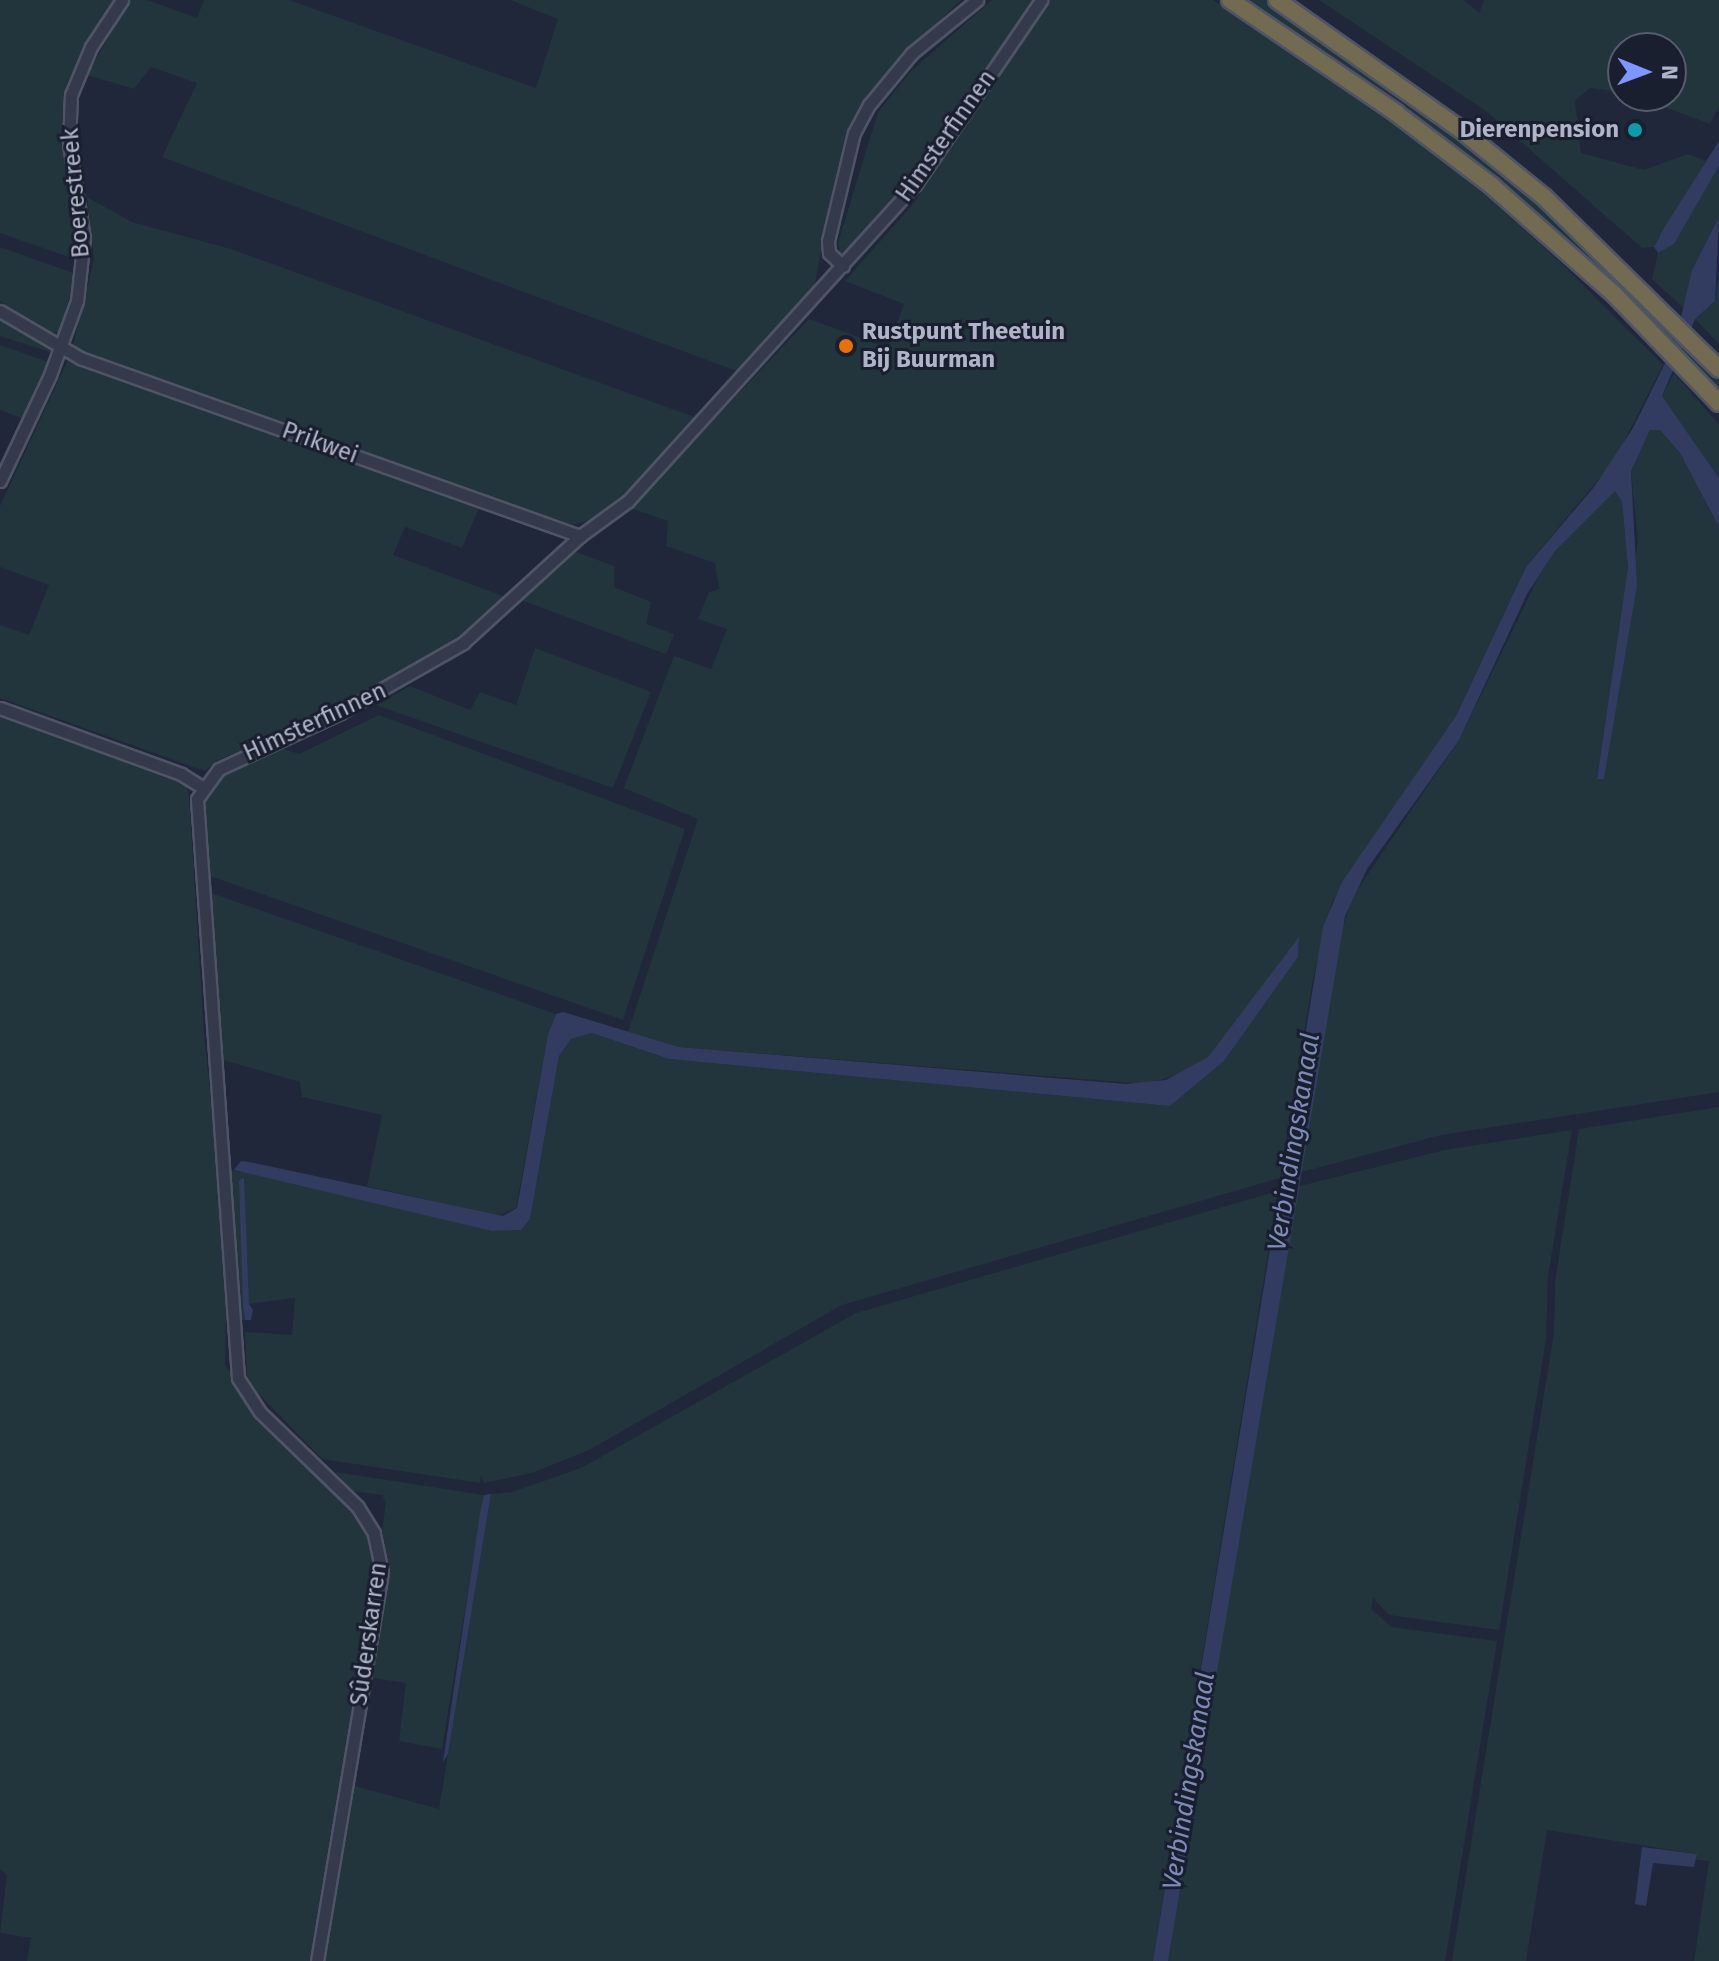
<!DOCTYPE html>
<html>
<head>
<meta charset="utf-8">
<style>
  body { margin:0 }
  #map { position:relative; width:1719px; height:1961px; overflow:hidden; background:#20273b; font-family:"Fira Sans",sans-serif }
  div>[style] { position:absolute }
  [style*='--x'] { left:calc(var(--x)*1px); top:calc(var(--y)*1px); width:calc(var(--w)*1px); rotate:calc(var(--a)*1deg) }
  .green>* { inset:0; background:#22343c }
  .water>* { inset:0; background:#323c61 }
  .roads { filter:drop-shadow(2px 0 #4f5466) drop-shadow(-2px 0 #4f5466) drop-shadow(0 2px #4f5466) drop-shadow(0 -2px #4f5466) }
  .minor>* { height:11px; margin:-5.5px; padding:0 5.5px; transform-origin:5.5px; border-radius:5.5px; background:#343a4c }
  .highway>* { height:16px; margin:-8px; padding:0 8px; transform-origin:8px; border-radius:8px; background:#726b51 }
  .dots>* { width:22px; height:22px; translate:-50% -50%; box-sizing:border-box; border:4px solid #1a1f30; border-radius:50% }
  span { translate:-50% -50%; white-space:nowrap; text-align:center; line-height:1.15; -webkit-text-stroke:6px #1a1f30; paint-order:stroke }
  .poi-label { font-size:24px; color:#afb4c8; font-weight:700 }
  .right { translate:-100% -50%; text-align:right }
  .left { translate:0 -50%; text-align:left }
  .street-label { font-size:24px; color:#afb4c8 }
  .water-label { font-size:26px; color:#7d8bb6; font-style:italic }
  .north { position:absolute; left:1607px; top:32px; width:80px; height:80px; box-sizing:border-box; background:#1a1f30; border:2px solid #565b6d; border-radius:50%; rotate:91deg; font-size:22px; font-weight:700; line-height:32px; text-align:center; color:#afb4c8 }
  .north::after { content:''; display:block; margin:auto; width:28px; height:36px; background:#7e97fe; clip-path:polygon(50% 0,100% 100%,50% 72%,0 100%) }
</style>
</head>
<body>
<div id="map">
  <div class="green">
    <div style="clip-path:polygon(0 0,120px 0,67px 95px,64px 110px,83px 262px,0 233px)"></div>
    <div style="clip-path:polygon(130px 0,147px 0,197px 18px,204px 0,289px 0,536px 88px,558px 19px,510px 0,961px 0,893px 65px,862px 105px,832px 194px,814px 288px,739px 372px,162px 157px,197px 83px,151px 67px,134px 89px,87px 75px)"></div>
    <div style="clip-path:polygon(992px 0,1033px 0,927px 159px,854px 248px,841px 256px,838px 243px,878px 112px,910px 72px)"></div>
    <div style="clip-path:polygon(1049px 0,1213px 0,1445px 158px,1561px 263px,1663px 365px,1615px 459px,1526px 567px,1456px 716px,1332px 902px,1313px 979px,1280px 1178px,842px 1305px,589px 1450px,532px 1473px,484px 1483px,481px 1475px,480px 1483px,322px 1459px,257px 1392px,247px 1375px,245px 1332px,292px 1335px,295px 1298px,249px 1304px,240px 1180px,245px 1320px,239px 1322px,230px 1170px,272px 1176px,492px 1231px,521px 1230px,530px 1219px,559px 1056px,571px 1039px,592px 1033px,669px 1059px,1170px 1106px,1224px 1061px,1298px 957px,1299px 938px,1208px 1057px,1186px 1072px,1147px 1084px,679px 1047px,628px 1032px,698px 819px,624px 788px,674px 656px,711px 669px,727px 629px,698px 619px,709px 592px,719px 589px,715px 563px,666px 546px,668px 521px,630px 508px,809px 319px,888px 348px,904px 304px,845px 281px,914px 203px)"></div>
    <div style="clip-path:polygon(1241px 0,1267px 0,1478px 149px,1542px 202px,1677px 337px,1675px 343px,1534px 209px,1469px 156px)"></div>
    <div style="clip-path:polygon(1319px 0,1464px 0,1479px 13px,1484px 0,1719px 0,1719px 106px,1710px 124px,1635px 96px,1671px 96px,1671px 48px,1623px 48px,1623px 92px,1590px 88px,1575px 101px,1581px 153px,1644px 170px,1688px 154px,1706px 161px,1654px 247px,1642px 248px,1486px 111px)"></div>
    <div style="clip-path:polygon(1719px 166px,1719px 217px,1692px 270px,1687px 311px,1652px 279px,1658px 253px,1674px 244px)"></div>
    <div style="clip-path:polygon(87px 197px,132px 222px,231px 249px,697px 418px,615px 505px,595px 519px,572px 525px,82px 353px,72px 349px,94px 260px)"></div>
    <div style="clip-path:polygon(0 247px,76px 274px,60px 332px,53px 333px,0 301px)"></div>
    <div style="clip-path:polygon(1719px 271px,1719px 344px,1695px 319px,1715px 301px)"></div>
    <div style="clip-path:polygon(0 318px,56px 354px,0 336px)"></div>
    <div style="clip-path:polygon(1687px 339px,1719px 379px,1719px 388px,1682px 351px)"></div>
    <div style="clip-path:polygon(0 345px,51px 363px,24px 419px,0 410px)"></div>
    <div style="clip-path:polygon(69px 358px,481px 503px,462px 548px,405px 527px,393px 555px,508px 598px,455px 644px,361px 699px,216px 761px,205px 771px,0 698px,0 625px,29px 635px,49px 585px,0 567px,0 506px)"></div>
    <div style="clip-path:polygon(1674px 373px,1719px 425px,1719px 478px,1662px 396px)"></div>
    <div style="clip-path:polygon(1650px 430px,1660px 430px,1680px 453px,1719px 527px,1719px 1092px,1441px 1135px,1298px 1173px,1338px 941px,1353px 896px,1459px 740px,1539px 576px,1555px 551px,1615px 491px,1622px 502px,1628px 567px,1597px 778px,1604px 779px,1638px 541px,1631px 471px)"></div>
    <div style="clip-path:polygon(576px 552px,614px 566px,614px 587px,651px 602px,646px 624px,674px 634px,666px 654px,521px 600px)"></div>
    <div style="clip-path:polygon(535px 648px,651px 692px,613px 788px,376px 705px,410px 686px,470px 710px,480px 692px,516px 705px)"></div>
    <div style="clip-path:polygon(0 713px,170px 774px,186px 785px,189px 795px,204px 1033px,227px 1260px,225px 1365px,253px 1408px,361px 1521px,373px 1544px,378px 1577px,313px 1961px,27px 1961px,31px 1938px,0 1933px,7px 1875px,0 1869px)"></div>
    <div style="clip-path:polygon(379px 715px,685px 829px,623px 1020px,210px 876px,205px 797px,220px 772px,281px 748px,299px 754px)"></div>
    <div style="clip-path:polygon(211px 893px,556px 1014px,548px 1034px,516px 1208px,497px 1216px,367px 1186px,382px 1115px,302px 1097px,300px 1082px,223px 1060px)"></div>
    <div style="clip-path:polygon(1719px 1107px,1719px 1961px,1694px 1961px,1709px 1861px,1696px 1860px,1697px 1854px,1547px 1830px,1526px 1961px,1452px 1961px,1554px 1333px,1555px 1282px,1579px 1129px)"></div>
    <div style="clip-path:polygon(1572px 1130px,1548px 1276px,1546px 1339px,1499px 1630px,1389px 1615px,1373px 1598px,1371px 1609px,1391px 1627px,1497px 1641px,1445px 1961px,1168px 1961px,1296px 1187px,1445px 1150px)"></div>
    <div style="clip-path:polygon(1278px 1191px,1153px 1961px,324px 1961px,355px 1786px,439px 1809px,491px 1494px,512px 1492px,581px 1468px,856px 1313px)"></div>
    <div style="clip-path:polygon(335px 1472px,484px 1495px,442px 1749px,399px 1741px,406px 1683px,373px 1678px,390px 1570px,382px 1531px,386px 1502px,382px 1495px,353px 1491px)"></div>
  </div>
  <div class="water">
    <div style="clip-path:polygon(1719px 141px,1719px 166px,1674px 244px,1658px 253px,1654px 247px,1664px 228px)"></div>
    <div style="clip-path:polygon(1719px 217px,1715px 301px,1695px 319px,1662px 396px,1719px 478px,1719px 527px,1680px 453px,1660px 430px,1650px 430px,1631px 471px,1637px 585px,1604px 779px,1597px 779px,1628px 567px,1622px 502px,1615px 491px,1555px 551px,1527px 594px,1459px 740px,1367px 869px,1345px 916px,1168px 1961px,1153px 1961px,1323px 927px,1342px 882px,1456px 716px,1526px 567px,1594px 487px,1633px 428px,1675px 343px,1692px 270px)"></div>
    <div style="clip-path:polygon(1299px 937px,1298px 957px,1224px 1061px,1170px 1106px,669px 1059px,592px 1033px,571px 1039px,559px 1056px,530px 1219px,521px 1230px,492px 1231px,234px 1170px,241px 1161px,249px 1162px,503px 1216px,517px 1208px,548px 1034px,556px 1014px,563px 1012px,679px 1047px,1126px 1084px,1166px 1080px,1208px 1057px)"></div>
    <div style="clip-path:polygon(244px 1178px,249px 1304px,253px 1310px,251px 1320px,245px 1320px,243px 1304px,239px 1180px)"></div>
    <div style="clip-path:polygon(491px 1494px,448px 1754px,443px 1762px,480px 1513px,484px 1495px)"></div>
    <div style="clip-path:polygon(1642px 1847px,1697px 1854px,1694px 1867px,1653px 1863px,1646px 1906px,1635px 1904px)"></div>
  </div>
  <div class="roads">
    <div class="minor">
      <div style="--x:843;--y:266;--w:19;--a:-137"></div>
      <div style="--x:829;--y:253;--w:12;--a:-95"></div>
      <div style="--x:828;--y:241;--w:111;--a:-76.5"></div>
      <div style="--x:854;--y:133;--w:32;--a:-62"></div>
      <div style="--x:869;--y:105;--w:67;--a:-50.4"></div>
      <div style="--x:912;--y:53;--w:84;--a:-39.2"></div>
      <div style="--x:0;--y:311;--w:93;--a:30.4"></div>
      <div style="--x:80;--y:358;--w:531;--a:19.6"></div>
      <div style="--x:0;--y:481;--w:117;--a:-64.7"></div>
      <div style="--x:50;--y:375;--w:79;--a:-70"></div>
      <div style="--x:77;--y:301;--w:63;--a:-83.7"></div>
      <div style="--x:84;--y:238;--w:95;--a:-99.1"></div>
      <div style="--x:69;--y:144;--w:49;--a:-87.7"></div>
      <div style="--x:71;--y:95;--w:52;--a:-67.4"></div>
      <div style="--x:91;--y:47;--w:56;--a:-56.6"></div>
      <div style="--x:0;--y:708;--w:193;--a:20"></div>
      <div style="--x:181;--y:774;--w:25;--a:32"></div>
      <div style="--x:317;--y:1961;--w:394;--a:-80.5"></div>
      <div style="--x:382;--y:1572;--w:40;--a:-102"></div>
      <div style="--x:374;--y:1533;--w:31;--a:-122"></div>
      <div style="--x:358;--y:1507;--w:136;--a:-135.9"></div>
      <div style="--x:260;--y:1412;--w:40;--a:-122.9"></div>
      <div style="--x:238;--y:1378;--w:580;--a:-94.05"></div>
      <div style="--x:197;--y:799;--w:37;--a:-54"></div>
      <div style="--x:219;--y:769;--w:133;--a:-24.8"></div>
      <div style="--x:340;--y:713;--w:142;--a:-29.6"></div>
      <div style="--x:463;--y:643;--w:159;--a:-42.4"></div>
      <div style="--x:580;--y:536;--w:59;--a:-36.1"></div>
      <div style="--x:628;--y:501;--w:427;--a:-47.8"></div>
      <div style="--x:915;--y:185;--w:224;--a:-55.7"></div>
    </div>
    <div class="highway">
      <div style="--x:1230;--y:0;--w:201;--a:34.2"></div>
      <div style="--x:1396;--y:113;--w:121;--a:37.2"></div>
      <div style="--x:1492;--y:186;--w:164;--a:41.5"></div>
      <div style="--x:1615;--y:295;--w:150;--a:46.1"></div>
      <div style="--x:1277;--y:0;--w:224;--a:35.2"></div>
      <div style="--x:1460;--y:129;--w:108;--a:39"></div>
      <div style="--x:1544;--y:197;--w:245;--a:44.5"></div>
    </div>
  </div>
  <div class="dots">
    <div style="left:1635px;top:130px;background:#0f9aa8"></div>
    <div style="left:846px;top:346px;background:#e8710a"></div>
  </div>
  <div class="poi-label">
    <span class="right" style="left:1619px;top:130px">Dierenpension</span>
    <span class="left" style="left:862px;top:346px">Rustpunt Theetuin<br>Bij Buurman</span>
  </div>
  <div class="street-label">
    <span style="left:946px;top:136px;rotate:-55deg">Himsterfinnen</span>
    <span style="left:76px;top:193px;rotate:-95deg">Boerestreek</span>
    <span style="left:320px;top:443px;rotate:20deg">Prikwei</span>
    <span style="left:315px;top:722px;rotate:-25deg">Himsterfinnen</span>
    <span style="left:369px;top:1634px;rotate:-82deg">Sûderskarren</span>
  </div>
  <div class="water-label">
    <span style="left:1294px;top:1142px;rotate:-81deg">Verbindingskanaal</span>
    <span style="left:1189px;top:1781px;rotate:-81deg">Verbindingskanaal</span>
  </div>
  <div class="north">N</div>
</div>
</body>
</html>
